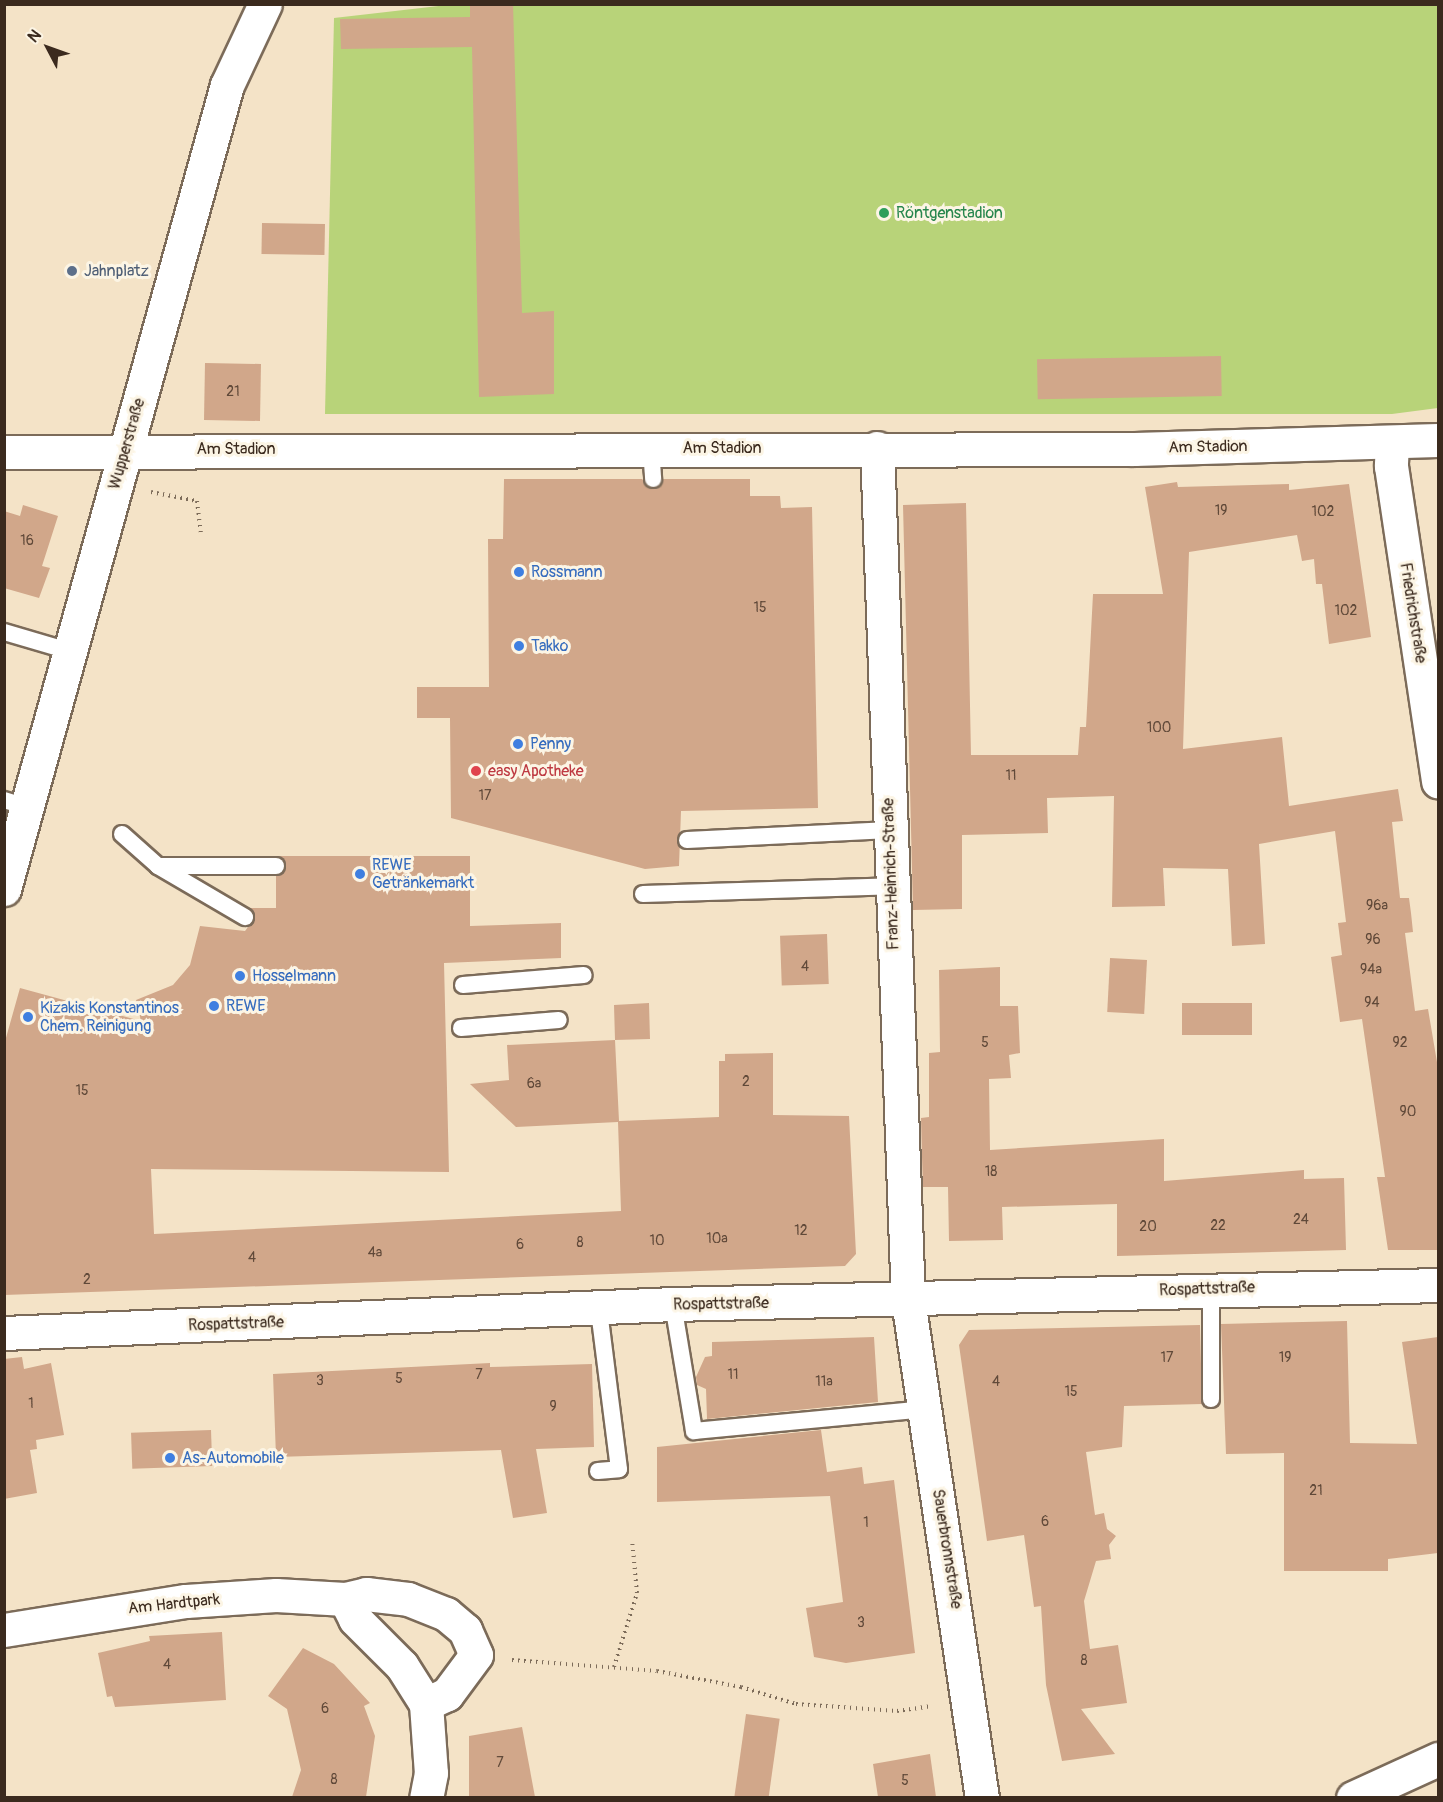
<!DOCTYPE html>
<html>
<head>
<meta charset="utf-8">
<style>
  body { margin:0 }
  #map { position:relative; width:1443px; height:1802px; overflow:hidden; background:#f4e3c7; font-family:Pangolin,sans-serif }
  div>[style] { position:absolute }
  [style*='--x'] { left:calc(var(--x)*1px); top:calc(var(--y)*1px); width:calc(var(--w)*1px); rotate:calc(var(--a)*1deg) }
  .green>* { inset:0; background:#b8d379 }
  .building>* { inset:0; background:#d1a78a; transform-origin:0 0 }
  .path>* { height:4px; margin-top:-2px; transform-origin:0; background:repeating-linear-gradient(90deg,#7c6b59 0 1.5px,transparent 0 6px) }
  .roads { filter:drop-shadow(2px 0 #7c6b59) drop-shadow(-2px 0 #7c6b59) drop-shadow(0 2px #7c6b59) drop-shadow(0 -2px #7c6b59) }
  .lane>* { height:16px; margin:-8px; padding:0 8px; transform-origin:8px; border-radius:8px; background:#fff }
  .street>* { height:33px; margin:-16.5px; padding:0 16.5px; transform-origin:16.5px; border-radius:16.5px; background:#fff }
  .secondary>* { height:33px; margin:-16.5px; padding:0 16.5px; transform-origin:16.5px; border-radius:16.5px; background:#fff }
  .dots>* { width:16px; height:16px; translate:-50% -50%; box-sizing:border-box; border:3px solid #fcf5e5; border-radius:50% }
  span { translate:-50% -50%; white-space:nowrap; text-align:center; line-height:1.15; -webkit-text-stroke:6px #fcf5e5; paint-order:stroke }
  .number-label { font-size:14px; color:#604939 }
  .number-label span { -webkit-text-stroke-width:0 }
  .leisure-label { font-size:16px; color:#27864d }
  .left { translate:0 -50%; text-align:left }
  .service-label { font-size:16px; color:#4e5e75 }
  .street-label { font-size:16px; color:#3b2a1e }
  .shop-label { font-size:16px; color:#366cbe }
  .health-label { font-size:16px; color:#be3a42 }
  .frame { position:absolute; inset:0; border:6px solid #3b2a1e; pointer-events:none }
  .north { position:absolute; left:18px; top:18px; width:60px; height:60px; -webkit-text-stroke:4px #fcf5e5; paint-order:stroke; rotate:311deg; font-size:16px; font-weight:700; line-height:24px; text-align:center; color:#3b2a1e }
  .north::after { content:''; display:block; margin:auto; width:21px; height:27px; background:#3b2a1e; clip-path:polygon(50% 0,100% 100%,50% 72%,0 100%) }
</style>
</head>
<body>
<div id="map">
  <div class="green">
    <div style="clip-path:polygon(456px 4px,1438px 5px,1438px 408px,1392px 414px,325px 414px,334px 18px)"></div>
  </div>
  <div class="building">
    <div style="clip-path:polygon(470px 4px,513px 4px,522px 313px,554px 311px,554px 394px,479px 397px,472px 47px,341px 49px,340px 19px,470px 17px)"></div>
    <div style="left:262px;top:223px;width:63px;height:31px;rotate:1deg"></div>
    <div style="left:1221px;top:356px;width:40px;height:184px;rotate:89deg"></div>
    <div style="left:205px;top:363px;width:56px;height:57px;rotate:1deg"></div>
    <div style="clip-path:polygon(504px 479px,642px 479px,653px 489px,663px 479px,750px 479px,750px 496px,780px 496px,781px 508px,812px 507px,818px 808px,681px 811px,679px 866px,645px 869px,451px 818px,450px 718px,417px 718px,417px 687px,489px 687px,488px 539px,503px 539px)"></div>
    <div style="clip-path:polygon(1177px 482px,1178px 487px,1289px 484px,1289px 490px,1349px 484px,1371px 637px,1329px 644px,1322px 584px,1316px 584px,1314px 559px,1302px 561px,1297px 535px,1189px 552px,1183px 749px,1282px 737px,1289px 806px,1398px 789px,1403px 821px,1392px 822px,1400px 898px,1409px 898px,1411px 913px,1413px 932px,1405px 933px,1415px 1011px,1428px 1009px,1438px 1068px,1438px 1250px,1388px 1250px,1377px 1177px,1385px 1177px,1362px 1019px,1340px 1022px,1331px 957px,1342px 955px,1338px 923px,1346px 922px,1335px 831px,1259px 844px,1265px 944px,1232px 946px,1228px 869px,1163px 868px,1165px 906px,1112px 907px,1114px 796px,1047px 798px,1048px 833px,962px 835px,962px 909px,913px 910px,903px 505px,966px 503px,971px 755px,1078px 755px,1080px 727px,1086px 727px,1093px 594px,1163px 594px,1145px 487px)"></div>
    <div style="clip-path:polygon(23px 505px,58px 516px,42px 566px,50px 568px,39px 598px,4px 588px,4px 511px,20px 516px)"></div>
    <div style="clip-path:polygon(277px 856px,470px 856px,470px 926px,561px 923px,561px 958px,444px 963px,449px 1172px,151px 1169px,154px 1234px,621px 1211px,618px 1122px,516px 1127px,470px 1084px,509px 1080px,507px 1045px,615px 1040px,614px 1005px,649px 1003px,650px 1039px,615px 1040px,619px 1121px,719px 1117px,719px 1061px,725px 1061px,725px 1054px,773px 1053px,773px 1115px,849px 1116px,856px 1254px,845px 1266px,4px 1295px,4px 1045px,20px 988px,141px 1021px,136px 1000px,173px 985px,190px 965px,200px 926px,245px 931px,255px 918px,250px 908px,276px 908px,276px 876px,286px 867px)"></div>
    <div style="left:827px;top:934px;width:50px;height:47px;rotate:88deg"></div>
    <div style="left:1147px;top:960px;width:54px;height:37px;rotate:93deg"></div>
    <div style="clip-path:polygon(1000px 967px,1000px 1006px,1018px 1006px,1020px 1053px,1009px 1055px,1011px 1078px,989px 1079px,990px 1150px,1164px 1139px,1164px 1181px,1304px 1170px,1304px 1179px,1344px 1178px,1346px 1250px,1117px 1256px,1117px 1204px,1002px 1207px,1003px 1240px,949px 1241px,948px 1187px,923px 1187px,922px 1157px,921px 1118px,929px 1117px,929px 1053px,940px 1052px,939px 970px)"></div>
    <div style="left:1252px;top:1003px;width:32px;height:70px;rotate:90deg"></div>
    <div style="clip-path:polygon(1347px 1321px,1350px 1443px,1417px 1444px,1402px 1342px,1438px 1337px,1438px 1553px,1388px 1559px,1388px 1571px,1284px 1571px,1284px 1453px,1226px 1454px,1221px 1324px)"></div>
    <div style="clip-path:polygon(1200px 1325px,1202px 1404px,1124px 1406px,1122px 1447px,1086px 1452px,1095px 1515px,1104px 1513px,1107px 1529px,1116px 1536px,1109px 1545px,1111px 1559px,1096px 1561px,1084px 1601px,1090px 1649px,1118px 1645px,1127px 1703px,1081px 1709px,1115px 1754px,1062px 1761px,1046px 1685px,1041px 1606px,1034px 1607px,1024px 1535px,987px 1541px,959px 1345px,969px 1330px)"></div>
    <div style="clip-path:polygon(874px 1337px,878px 1402px,707px 1419px,706px 1389px,697px 1385px,696px 1377px,705px 1357px,712px 1356px,712px 1342px)"></div>
    <div style="clip-path:polygon(22px 1357px,24px 1369px,51px 1363px,64px 1435px,36px 1440px,37px 1449px,30px 1450px,37px 1493px,4px 1499px,4px 1359px)"></div>
    <div style="clip-path:polygon(490px 1363px,490px 1367px,592px 1364px,594px 1447px,536px 1449px,547px 1513px,513px 1518px,501px 1450px,276px 1457px,273px 1374px)"></div>
    <div style="left:211px;top:1430px;width:36px;height:80px;rotate:88deg"></div>
    <div style="clip-path:polygon(821px 1430px,827px 1472px,862px 1467px,864px 1484px,894px 1480px,915px 1653px,846px 1663px,814px 1657px,806px 1608px,843px 1602px,830px 1496px,657px 1502px,657px 1447px)"></div>
    <div style="clip-path:polygon(222px 1632px,226px 1700px,115px 1707px,112px 1696px,107px 1697px,98px 1653px,150px 1641px,149px 1636px)"></div>
    <div style="clip-path:polygon(303px 1648px,334px 1664px,370px 1703px,364px 1706px,375px 1736px,366px 1797px,292px 1797px,301px 1770px,287px 1709px,268px 1696px)"></div>
    <div style="left:746px;top:1714px;width:34px;height:83px;rotate:8deg"></div>
    <div style="clip-path:polygon(522px 1727px,535px 1797px,469px 1797px,469px 1736px)"></div>
    <div style="clip-path:polygon(930px 1754px,936px 1797px,878px 1797px,873px 1764px)"></div>
  </div>
  <div class="path">
    <div style="--x:151;--y:492;--w:47;--a:11.1"></div>
    <div style="--x:197;--y:501;--w:32;--a:83"></div>
    <div style="--x:512;--y:1660;--w:145;--a:4.3"></div>
    <div style="--x:657;--y:1671;--w:86;--a:10.8"></div>
    <div style="--x:741;--y:1687;--w:58;--a:17.2"></div>
    <div style="--x:796;--y:1704;--w:101;--a:4"></div>
    <div style="--x:897;--y:1711;--w:34;--a:-8"></div>
    <div style="--x:614;--y:1667;--w:77;--a:-72.7"></div>
    <div style="--x:637;--y:1593;--w:53;--a:-95.4"></div>
  </div>
  <div class="roads">
    <div class="lane">
      <div style="--x:651;--y:448;--w:31;--a:86"></div>
      <div style="--x:4;--y:632;--w:68;--a:16.3"></div>
      <div style="--x:4;--y:800;--w:24;--a:17"></div>
      <div style="--x:122;--y:834;--w:48;--a:41.6"></div>
      <div style="--x:158;--y:866;--w:118;--a:0"></div>
      <div style="--x:687;--y:840;--w:203;--a:-2.8"></div>
      <div style="--x:158;--y:866;--w:101;--a:30.4"></div>
      <div style="--x:643;--y:894;--w:249;--a:-1.8"></div>
      <div style="--x:463;--y:985;--w:121;--a:-4.7"></div>
      <div style="--x:461;--y:1028;--w:98;--a:-4.7"></div>
      <div style="--x:673;--y:1304;--w:129;--a:80.6"></div>
      <div style="--x:694;--y:1431;--w:233;--a:-5.4"></div>
      <div style="--x:1211;--y:1399;--w:110;--a:-90"></div>
      <div style="--x:598;--y:1471;--w:21;--a:-5"></div>
      <div style="--x:619;--y:1469;--w:160;--a:-97.2"></div>
    </div>
    <div class="street">
      <div style="--x:1392;--y:444;--w:22;--a:93"></div>
      <div style="--x:1391;--y:466;--w:319;--a:81.5"></div>
      <div style="--x:877;--y:448;--w:853;--a:87.92"></div>
      <div style="--x:908;--y:1300;--w:503;--a:81.55"></div>
      <div style="--x:4;--y:452;--w:1130;--a:-0.15"></div>
      <div style="--x:1134;--y:449;--w:304;--a:-1.7"></div>
      <div style="--x:4;--y:1333;--w:670;--a:-2.48"></div>
      <div style="--x:673;--y:1304;--w:765;--a:-1.42"></div>
      <div style="--x:345;--y:1599;--w:22;--a:-13"></div>
      <div style="--x:366;--y:1594;--w:42;--a:6.8"></div>
      <div style="--x:408;--y:1599;--w:41;--a:21.5"></div>
      <div style="--x:446;--y:1614;--w:25;--a:40"></div>
      <div style="--x:465;--y:1630;--w:27;--a:66"></div>
      <div style="--x:476;--y:1655;--w:49;--a:126.6"></div>
      <div style="--x:447;--y:1694;--w:23;--a:155"></div>
      <div style="--x:4;--y:1630;--w:184;--a:-9.1"></div>
      <div style="--x:186;--y:1601;--w:90;--a:-3.8"></div>
      <div style="--x:276;--y:1595;--w:69;--a:3.3"></div>
      <div style="--x:345;--y:1599;--w:22;--a:63"></div>
      <div style="--x:355;--y:1619;--w:66;--a:45"></div>
      <div style="--x:402;--y:1666;--w:45;--a:57.7"></div>
      <div style="--x:426;--y:1704;--w:69;--a:85.9"></div>
      <div style="--x:431;--y:1773;--w:25;--a:101"></div>
      <div style="--x:1353;--y:1798;--w:94;--a:-24.6"></div>
    </div>
    <div class="secondary">
      <div style="--x:4;--y:889;--w:834;--a:-74.5"></div>
      <div style="--x:227;--y:85;--w:89;--a:-64.9"></div>
    </div>
  </div>
  <div class="dots">
    <div style="left:884px;top:213px;background:#2e9e5b"></div>
    <div style="left:72px;top:271px;background:#5c6f8a"></div>
    <div style="left:519px;top:572px;background:#3f7fe0"></div>
    <div style="left:519px;top:646px;background:#3f7fe0"></div>
    <div style="left:518px;top:744px;background:#3f7fe0"></div>
    <div style="left:476px;top:771px;background:#e0444e"></div>
    <div style="left:360px;top:874px;background:#3f7fe0"></div>
    <div style="left:240px;top:976px;background:#3f7fe0"></div>
    <div style="left:214px;top:1006px;background:#3f7fe0"></div>
    <div style="left:28px;top:1017px;background:#3f7fe0"></div>
    <div style="left:170px;top:1458px;background:#3f7fe0"></div>
  </div>
  <div class="number-label">
    <span style="left:233px;top:392px">21</span>
    <span style="left:1221px;top:511px">19</span>
    <span style="left:1323px;top:512px">102</span>
    <span style="left:27px;top:541px">16</span>
    <span style="left:760px;top:608px">15</span>
    <span style="left:1346px;top:611px">102</span>
    <span style="left:1159px;top:728px">100</span>
    <span style="left:1011px;top:776px">11</span>
    <span style="left:485px;top:796px">17</span>
    <span style="left:1377px;top:906px">96a</span>
    <span style="left:1373px;top:940px">96</span>
    <span style="left:805px;top:967px">4</span>
    <span style="left:1371px;top:970px">94a</span>
    <span style="left:1372px;top:1003px">94</span>
    <span style="left:985px;top:1043px">5</span>
    <span style="left:1400px;top:1043px">92</span>
    <span style="left:746px;top:1082px">2</span>
    <span style="left:534px;top:1084px">6a</span>
    <span style="left:82px;top:1091px">15</span>
    <span style="left:1408px;top:1112px">90</span>
    <span style="left:991px;top:1172px">18</span>
    <span style="left:1301px;top:1220px">24</span>
    <span style="left:1218px;top:1226px">22</span>
    <span style="left:1148px;top:1227px">20</span>
    <span style="left:801px;top:1231px">12</span>
    <span style="left:717px;top:1239px">10a</span>
    <span style="left:657px;top:1241px">10</span>
    <span style="left:580px;top:1243px">8</span>
    <span style="left:520px;top:1245px">6</span>
    <span style="left:375px;top:1253px">4a</span>
    <span style="left:252px;top:1258px">4</span>
    <span style="left:87px;top:1280px">2</span>
    <span style="left:1167px;top:1358px">17</span>
    <span style="left:1285px;top:1358px">19</span>
    <span style="left:479px;top:1375px">7</span>
    <span style="left:733px;top:1375px">11</span>
    <span style="left:399px;top:1379px">5</span>
    <span style="left:320px;top:1381px">3</span>
    <span style="left:824px;top:1382px">11a</span>
    <span style="left:996px;top:1382px">4</span>
    <span style="left:1071px;top:1392px">15</span>
    <span style="left:31px;top:1404px">1</span>
    <span style="left:553px;top:1407px">9</span>
    <span style="left:1316px;top:1491px">21</span>
    <span style="left:1045px;top:1522px">6</span>
    <span style="left:866px;top:1523px">1</span>
    <span style="left:861px;top:1623px">3</span>
    <span style="left:1084px;top:1661px">8</span>
    <span style="left:167px;top:1665px">4</span>
    <span style="left:325px;top:1709px">6</span>
    <span style="left:500px;top:1763px">7</span>
    <span style="left:334px;top:1780px">8</span>
    <span style="left:905px;top:1781px">5</span>
  </div>
  <div class="leisure-label">
    <span class="left" style="left:896px;top:213px">Röntgenstadion</span>
  </div>
  <div class="service-label">
    <span class="left" style="left:84px;top:271px">Jahnplatz</span>
  </div>
  <div class="street-label">
    <span style="left:127px;top:444px;rotate:-74deg">Wupperstraße</span>
    <span style="left:1208px;top:447px;rotate:-1deg">Am Stadion</span>
    <span style="left:722px;top:448px">Am Stadion</span>
    <span style="left:236px;top:449px">Am Stadion</span>
    <span style="left:1413px;top:613px;rotate:81deg">Friedrichstraße</span>
    <span style="left:891px;top:874px;rotate:-92deg">Franz-Heinrich-Straße</span>
    <span style="left:1207px;top:1289px;rotate:-2deg">Rospattstraße</span>
    <span style="left:721px;top:1304px;rotate:-1deg">Rospattstraße</span>
    <span style="left:236px;top:1324px;rotate:-2deg">Rospattstraße</span>
    <span style="left:947px;top:1549px;rotate:81deg">Sauerbronnstraße</span>
    <span style="left:174px;top:1604px;rotate:-6deg">Am Hardtpark</span>
  </div>
  <div class="shop-label">
    <span class="left" style="left:531px;top:572px">Rossmann</span>
    <span class="left" style="left:531px;top:646px">Takko</span>
    <span class="left" style="left:530px;top:744px">Penny</span>
    <span class="left" style="left:372px;top:874px">REWE<br>Getränkemarkt</span>
    <span class="left" style="left:252px;top:976px">Hosselmann</span>
    <span class="left" style="left:226px;top:1006px">REWE</span>
    <span class="left" style="left:40px;top:1017px">Kizakis Konstantinos<br>Chem. Reinigung</span>
    <span class="left" style="left:182px;top:1458px">As-Automobile</span>
  </div>
  <div class="health-label">
    <span class="left" style="left:488px;top:771px">easy Apotheke</span>
  </div>
  <div class="frame"></div>
  <div class="north">N</div>
</div>
</body>
</html>
